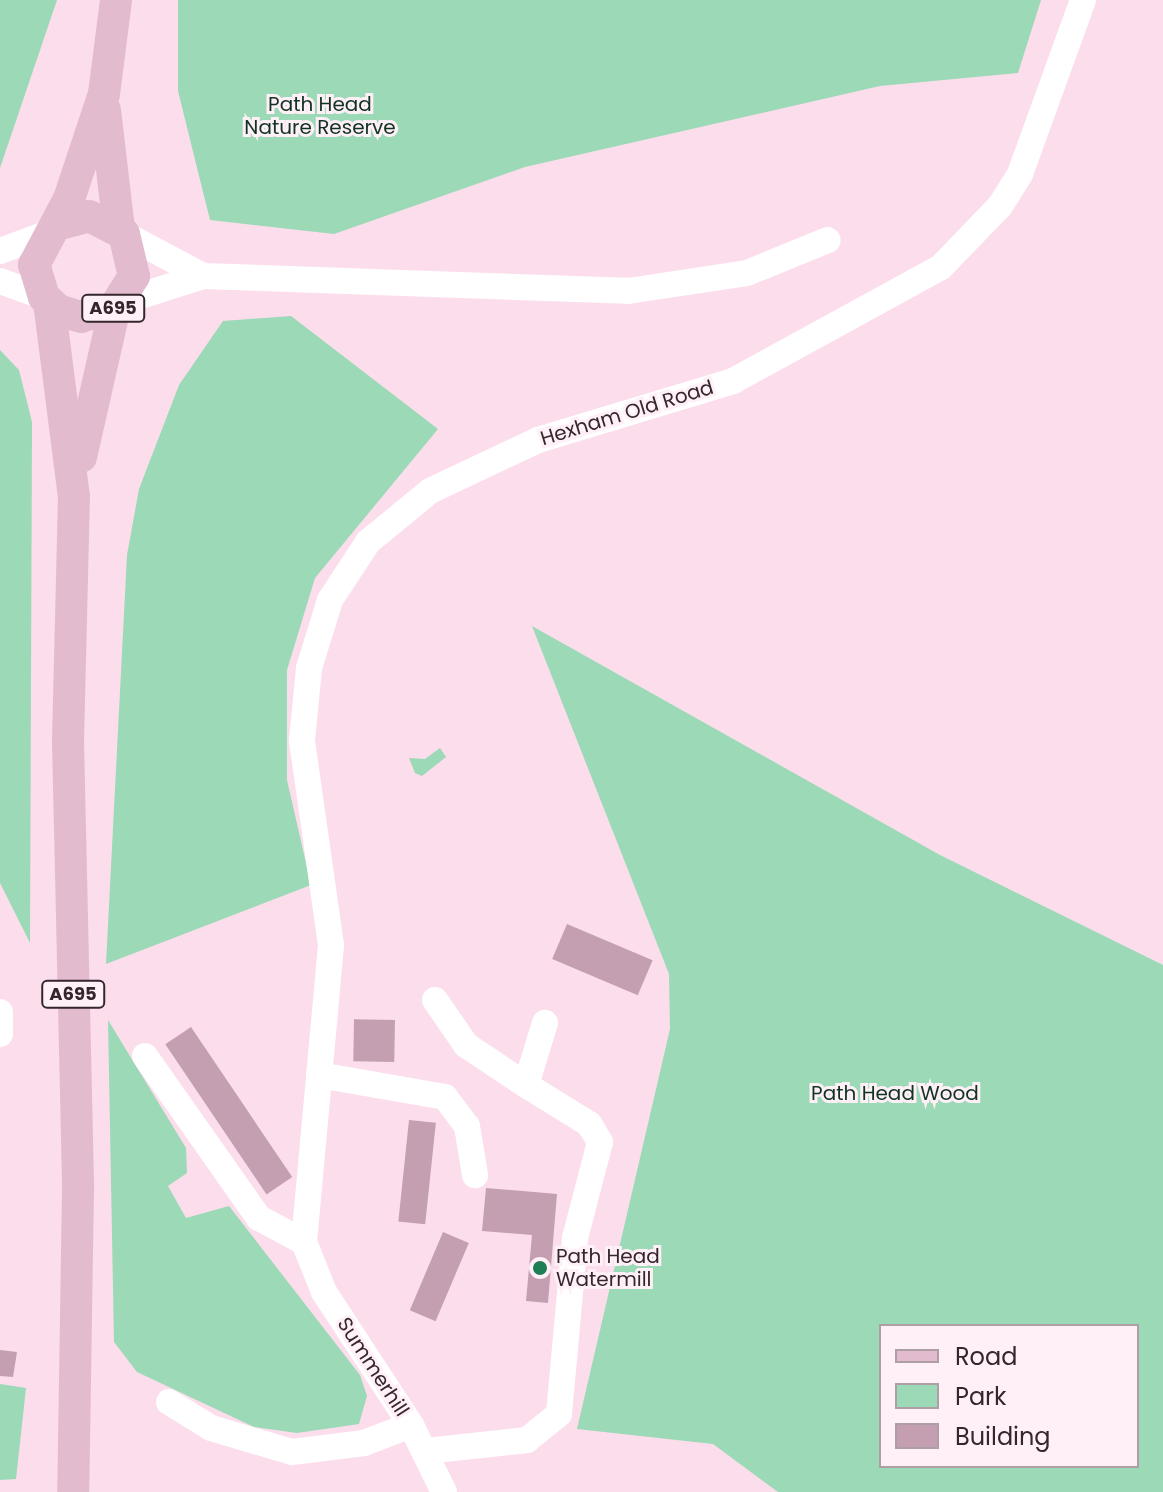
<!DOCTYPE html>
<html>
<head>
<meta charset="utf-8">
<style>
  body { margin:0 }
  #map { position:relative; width:1163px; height:1492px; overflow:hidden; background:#fcddec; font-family:Poppins,sans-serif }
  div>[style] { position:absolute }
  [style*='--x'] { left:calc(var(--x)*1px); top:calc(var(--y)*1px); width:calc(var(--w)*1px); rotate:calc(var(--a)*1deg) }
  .green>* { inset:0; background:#9bd9b7 }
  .building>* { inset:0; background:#c39fb1; transform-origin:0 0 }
  .minor>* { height:26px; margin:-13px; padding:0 13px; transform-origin:13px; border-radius:13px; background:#fff }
  .major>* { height:32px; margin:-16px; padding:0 16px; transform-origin:16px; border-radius:16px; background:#e3bbcf }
  .dots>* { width:22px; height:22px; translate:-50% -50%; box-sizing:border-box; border:4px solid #ffeff6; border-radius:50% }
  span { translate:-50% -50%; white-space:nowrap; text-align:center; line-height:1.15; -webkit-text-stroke:6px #ffeff6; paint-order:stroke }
  .shield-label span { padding:2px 6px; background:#ffeff6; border:2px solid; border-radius:6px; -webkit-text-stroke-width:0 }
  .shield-label { font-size:18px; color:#35262d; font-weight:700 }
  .park-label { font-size:20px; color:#103322 }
  .street-label { font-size:20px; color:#35262d }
  .poi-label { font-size:20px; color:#35262d }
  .left { translate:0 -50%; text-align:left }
  .legend { position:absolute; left:879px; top:1324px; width:260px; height:144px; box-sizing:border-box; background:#ffeff6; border:2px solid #ae9fa6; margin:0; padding:10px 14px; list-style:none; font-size:24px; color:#35262d }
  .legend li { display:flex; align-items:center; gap:16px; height:40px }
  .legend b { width:40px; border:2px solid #ae9fa6 }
</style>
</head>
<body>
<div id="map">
  <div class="green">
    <div style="clip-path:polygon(0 0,57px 0,0 168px)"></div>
    <div style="clip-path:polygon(178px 0,1041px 0,1018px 73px,880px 86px,525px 167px,334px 234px,210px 220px,178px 91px)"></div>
    <div style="clip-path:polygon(291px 316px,438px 429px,315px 578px,287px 670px,287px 780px,311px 885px,106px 964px,127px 555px,139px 489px,179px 385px,223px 321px)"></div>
    <div style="clip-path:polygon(0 350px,19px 370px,32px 422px,30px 943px,0 883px)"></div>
    <div style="clip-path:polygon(evenodd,532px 626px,940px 855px,1163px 965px,1163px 1492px,778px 1492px,713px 1444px,577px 1429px,670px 1029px,669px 974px,532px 626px,881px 1326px,1137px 1326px,1137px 1466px,881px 1466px,881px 1326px)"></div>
    <div style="clip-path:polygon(440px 748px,446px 757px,422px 776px,415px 773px,409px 758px,425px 759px)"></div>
    <div style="clip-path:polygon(108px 1020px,186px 1148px,187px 1173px,168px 1186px,186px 1218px,229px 1206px,360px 1375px,367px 1396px,359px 1424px,297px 1433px,254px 1427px,137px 1372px,114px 1342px)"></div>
    <div style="clip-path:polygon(0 1384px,26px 1388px,16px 1479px,0 1480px)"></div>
  </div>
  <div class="building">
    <div style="left:567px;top:924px;width:93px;height:38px;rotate:23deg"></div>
    <div style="left:395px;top:1020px;width:42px;height:41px;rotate:91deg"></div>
    <div style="left:191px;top:1027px;width:181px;height:31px;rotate:56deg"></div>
    <div style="left:409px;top:1120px;width:27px;height:102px;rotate:6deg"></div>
    <div style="clip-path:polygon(486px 1188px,557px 1194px,548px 1303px,526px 1301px,532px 1235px,482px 1231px)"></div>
    <div style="left:443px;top:1232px;width:28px;height:85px;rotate:23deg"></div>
    <div style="clip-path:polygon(0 1350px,17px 1352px,13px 1377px,0 1376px)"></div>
  </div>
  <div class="minor">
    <div style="--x:124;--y:234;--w:89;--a:28"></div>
    <div style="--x:0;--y:251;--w:49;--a:-20.3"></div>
    <div style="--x:0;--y:281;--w:47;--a:20"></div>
    <div style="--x:121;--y:302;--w:86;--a:-17.6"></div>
    <div style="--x:203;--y:276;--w:425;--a:2"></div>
    <div style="--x:628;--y:291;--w:120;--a:-8.6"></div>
    <div style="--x:747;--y:273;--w:87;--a:-22.2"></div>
    <div style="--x:435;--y:1000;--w:55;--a:55.4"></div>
    <div style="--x:466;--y:1045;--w:72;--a:33.7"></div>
    <div style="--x:0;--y:1012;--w:22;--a:90"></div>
    <div style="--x:145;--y:1056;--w:198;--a:54.9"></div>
    <div style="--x:259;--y:1218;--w:51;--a:28.1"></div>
    <div style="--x:319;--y:1075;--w:128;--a:9.9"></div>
    <div style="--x:445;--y:1097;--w:36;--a:53"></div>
    <div style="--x:467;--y:1126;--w:50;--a:80.7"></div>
    <div style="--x:169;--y:1402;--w:49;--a:31.8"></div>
    <div style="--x:211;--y:1428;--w:84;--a:16.5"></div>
    <div style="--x:292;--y:1452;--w:73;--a:-7.1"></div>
    <div style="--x:364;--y:1443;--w:50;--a:-21"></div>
    <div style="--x:426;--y:1451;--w:102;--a:-6.2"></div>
    <div style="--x:527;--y:1440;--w:41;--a:-39.1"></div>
    <div style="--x:559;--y:1414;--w:177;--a:-84.8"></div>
    <div style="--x:575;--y:1238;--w:99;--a:-75.4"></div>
    <div style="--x:600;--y:1142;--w:21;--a:-121"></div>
    <div style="--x:589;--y:1124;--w:74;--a:-148.2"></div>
    <div style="--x:526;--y:1085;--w:65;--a:-73"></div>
    <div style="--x:444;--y:1492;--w:75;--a:-116.2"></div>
    <div style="--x:411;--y:1425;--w:159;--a:-123.2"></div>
    <div style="--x:324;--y:1292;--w:54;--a:-111.8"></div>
    <div style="--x:304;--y:1242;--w:298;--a:-84.8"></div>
    <div style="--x:331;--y:945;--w:207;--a:-98.1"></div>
    <div style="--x:302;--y:740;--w:72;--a:-84.4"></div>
    <div style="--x:309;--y:668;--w:71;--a:-72.8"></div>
    <div style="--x:330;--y:600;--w:69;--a:-56.8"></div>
    <div style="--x:368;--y:542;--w:80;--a:-39.4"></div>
    <div style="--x:430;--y:491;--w:119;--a:-25.3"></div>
    <div style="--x:538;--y:440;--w:204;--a:-16.8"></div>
    <div style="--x:733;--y:381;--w:237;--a:-28.7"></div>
    <div style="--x:941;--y:267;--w:85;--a:-46"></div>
    <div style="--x:1000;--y:206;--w:38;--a:-58"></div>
    <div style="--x:1020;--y:174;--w:185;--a:-70.1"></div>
  </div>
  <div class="major">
    <div style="--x:105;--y:110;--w:121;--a:83.3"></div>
    <div style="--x:56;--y:225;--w:34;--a:-15"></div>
    <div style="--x:89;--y:216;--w:39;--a:27"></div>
    <div style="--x:124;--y:234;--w:43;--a:76.6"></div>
    <div style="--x:134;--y:276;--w:36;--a:122"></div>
    <div style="--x:115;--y:307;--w:35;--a:164"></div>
    <div style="--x:81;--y:317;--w:24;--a:-163"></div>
    <div style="--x:58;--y:310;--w:19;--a:-137"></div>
    <div style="--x:44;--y:297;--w:34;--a:-107"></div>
    <div style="--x:34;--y:265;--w:75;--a:-62.1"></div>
    <div style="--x:69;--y:199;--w:111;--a:-71.6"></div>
    <div style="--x:104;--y:94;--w:95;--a:-82.7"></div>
    <div style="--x:49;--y:302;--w:196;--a:82.7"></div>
    <div style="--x:74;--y:496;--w:245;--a:91.4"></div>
    <div style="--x:68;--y:741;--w:448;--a:88.7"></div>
    <div style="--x:78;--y:1189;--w:303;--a:90.9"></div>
    <div style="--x:81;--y:457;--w:154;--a:-77.2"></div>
  </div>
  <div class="dots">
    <div style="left:540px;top:1268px;background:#1e7e55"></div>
  </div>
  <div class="shield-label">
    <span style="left:113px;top:308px">A695</span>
    <span style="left:73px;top:994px">A695</span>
  </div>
  <div class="park-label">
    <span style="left:320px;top:116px">Path Head<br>Nature Reserve</span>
    <span style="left:895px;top:1093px">Path Head Wood</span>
  </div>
  <div class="street-label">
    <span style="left:627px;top:413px;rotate:-17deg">Hexham Old Road</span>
    <span style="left:373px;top:1367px;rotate:57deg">Summerhill</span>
  </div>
  <div class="poi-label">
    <span class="left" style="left:556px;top:1268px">Path Head<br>Watermill</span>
  </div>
  <ul class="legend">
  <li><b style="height:10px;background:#e3bbcf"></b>Road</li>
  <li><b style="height:22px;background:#9bd9b7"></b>Park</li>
  <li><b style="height:22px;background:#c39fb1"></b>Building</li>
  </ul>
</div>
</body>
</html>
